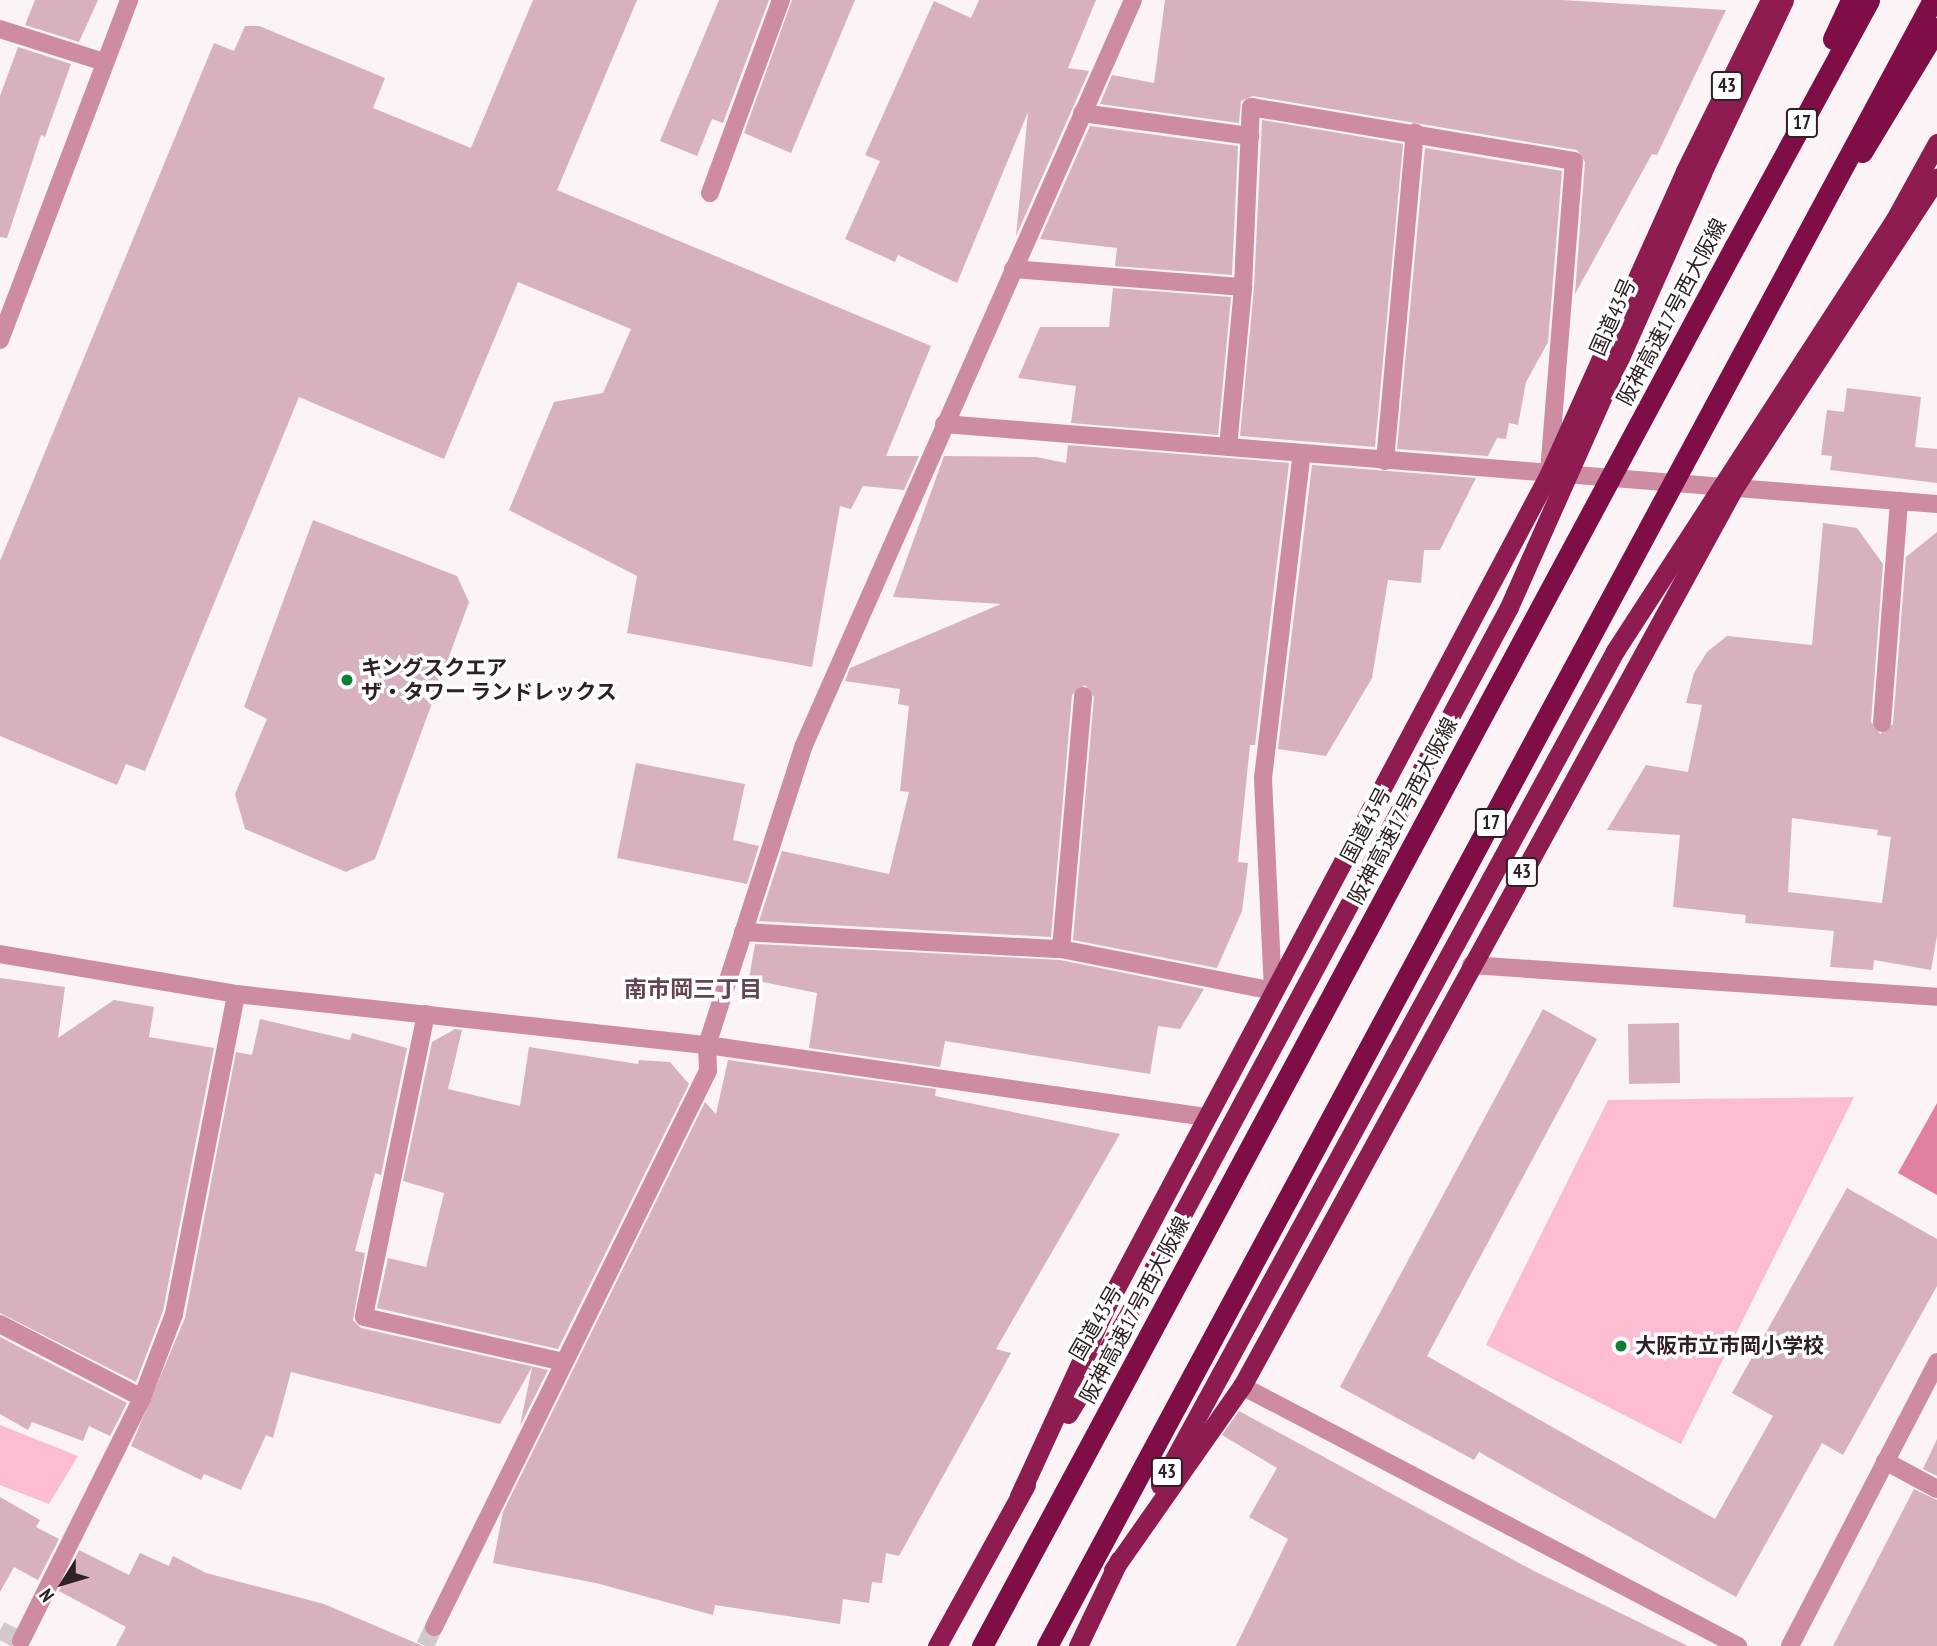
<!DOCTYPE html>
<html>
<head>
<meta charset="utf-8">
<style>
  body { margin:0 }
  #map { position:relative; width:1937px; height:1646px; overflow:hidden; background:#fbf3f5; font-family:"PT Sans Narrow","Noto Sans JP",sans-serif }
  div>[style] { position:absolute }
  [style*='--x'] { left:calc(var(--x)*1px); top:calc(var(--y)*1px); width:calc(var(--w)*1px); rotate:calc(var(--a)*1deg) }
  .green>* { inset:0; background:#fdbdd1 }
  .water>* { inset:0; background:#e280a2 }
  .building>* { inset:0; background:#d7b2bd; transform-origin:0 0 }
  .minor-tunnel>* { height:18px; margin-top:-9px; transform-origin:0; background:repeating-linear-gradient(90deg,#d2c9cb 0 18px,transparent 0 27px) }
  .service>* { height:18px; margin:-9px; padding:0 9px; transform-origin:9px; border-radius:9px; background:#cd8ca1 }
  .minor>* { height:18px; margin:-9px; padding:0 9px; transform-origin:9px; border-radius:9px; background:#cd8ca1 }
  .tertiary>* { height:18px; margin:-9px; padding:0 9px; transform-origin:9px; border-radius:9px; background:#cd8ca1 }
  .trunk>* { height:19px; margin:-9.5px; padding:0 9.5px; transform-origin:9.5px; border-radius:9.5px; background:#8e1c50 }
  .motorway>* { height:21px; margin:-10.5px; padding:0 10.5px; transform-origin:10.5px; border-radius:10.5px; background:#7e0e45 }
  .trunk-bridge>* { height:19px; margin:-9.5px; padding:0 9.5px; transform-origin:9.5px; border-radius:9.5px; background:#8e1c50 }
  .motorway-bridge>* { height:21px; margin:-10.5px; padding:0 10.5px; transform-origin:10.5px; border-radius:10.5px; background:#7e0e45 }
  .dots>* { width:19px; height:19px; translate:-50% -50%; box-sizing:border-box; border:4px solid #fff; border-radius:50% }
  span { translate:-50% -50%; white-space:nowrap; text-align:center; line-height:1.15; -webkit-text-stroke:7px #fff; paint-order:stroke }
  .shield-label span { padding:2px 5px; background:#fff; border:2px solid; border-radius:5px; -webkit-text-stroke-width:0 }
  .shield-label { font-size:19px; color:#2e2024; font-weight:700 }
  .street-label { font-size:21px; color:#2e2024 }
  .poi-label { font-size:21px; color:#2e2024; font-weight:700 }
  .left { translate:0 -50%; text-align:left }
  .neighbourhood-label { font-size:23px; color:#654650; font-weight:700 }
  .north { position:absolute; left:28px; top:1548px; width:70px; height:70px; -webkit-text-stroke:5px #fff; paint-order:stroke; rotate:233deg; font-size:19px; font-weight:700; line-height:28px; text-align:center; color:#2e2024 }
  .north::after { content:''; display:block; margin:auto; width:24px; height:32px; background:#2e2024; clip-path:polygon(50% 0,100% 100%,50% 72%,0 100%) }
</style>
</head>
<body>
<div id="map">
  <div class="green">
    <div style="clip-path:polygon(1854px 1097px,1681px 1444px,1486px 1345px,1608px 1100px)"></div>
    <div style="clip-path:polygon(0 1425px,78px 1456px,49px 1504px,0 1485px)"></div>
  </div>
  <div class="water">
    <div style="clip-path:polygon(1937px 1103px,1937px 1195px,1898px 1173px)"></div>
  </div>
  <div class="building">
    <div style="clip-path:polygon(35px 0,98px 0,79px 42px,25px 25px)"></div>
    <div style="clip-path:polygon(533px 0,637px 0,557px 190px,931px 346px,886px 456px,919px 456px,904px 490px,863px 486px,851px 509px,840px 506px,812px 667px,627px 633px,637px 576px,509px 510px,554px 402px,603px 393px,631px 329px,518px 282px,444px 459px,299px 397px,145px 771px,126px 764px,117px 785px,0 736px,0 561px,214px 43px,234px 51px,245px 26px,259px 26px,385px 78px,373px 108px,471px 148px)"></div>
    <div style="clip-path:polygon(719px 0,769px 0,723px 123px,712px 119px,697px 156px,660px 141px)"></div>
    <div style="clip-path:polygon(792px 0,855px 0,791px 153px,744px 133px)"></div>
    <div style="clip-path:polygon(979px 0,1096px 0,1068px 68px,1089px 71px,1016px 236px,1028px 112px,957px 283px,898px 255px,895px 262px,845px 239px,880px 161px,865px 155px,934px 1px,971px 18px)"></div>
    <div style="clip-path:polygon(1165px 0,1562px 0,1726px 10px,1657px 155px,1652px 154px,1575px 294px,1585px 162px,1577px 150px,1253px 96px,1241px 101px,1239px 123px,1100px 104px,1112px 75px,1154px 83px)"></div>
    <div style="clip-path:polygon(18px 47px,71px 64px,45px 137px,41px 135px,7px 238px,0 237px,0 96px)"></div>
    <div style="clip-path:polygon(1262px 120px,1403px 144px,1375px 447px,1240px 436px,1254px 288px)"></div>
    <div style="clip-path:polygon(1090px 126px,1238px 146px,1232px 275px,1115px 266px,1117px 248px,1040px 239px)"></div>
    <div style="clip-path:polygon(1425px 148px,1562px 171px,1548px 342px,1526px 382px,1518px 425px,1509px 423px,1506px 439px,1497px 438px,1488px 456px,1397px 449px)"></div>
    <div style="clip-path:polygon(1113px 288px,1231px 297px,1218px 435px,1071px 423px,1076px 386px,1018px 378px,1040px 327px,1109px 327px)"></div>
    <div style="clip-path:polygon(1847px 388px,1921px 397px,1915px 447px,1937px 449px,1937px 483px,1830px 470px,1832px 456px,1821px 455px,1827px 410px,1844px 412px)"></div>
    <div style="clip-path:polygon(1068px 445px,1289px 463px,1255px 745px,1250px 745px,1238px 862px,1248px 863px,1242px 911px,1217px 968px,1073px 940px,1094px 697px,1085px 685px,1072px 695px,1051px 937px,759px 921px,782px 851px,889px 874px,909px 792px,900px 791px,909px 706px,898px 704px,900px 689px,845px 681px,850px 668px,1001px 604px,893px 597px,944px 456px,1036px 457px,1066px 463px)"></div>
    <div style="clip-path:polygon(1312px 465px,1476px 478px,1440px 550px,1424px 550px,1421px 583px,1388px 580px,1372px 678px,1326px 756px,1278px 749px)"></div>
    <div style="clip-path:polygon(313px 520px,457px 576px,469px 602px,375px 859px,346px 872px,245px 829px,235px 794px,267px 719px,244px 707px)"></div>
    <div style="clip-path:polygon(evenodd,1823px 523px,1857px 528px,1883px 564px,1871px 722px,1880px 734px,1893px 724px,1906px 557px,1937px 532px,1937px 936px,1931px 970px,1874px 960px,1873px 970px,1830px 967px,1834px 931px,1745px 923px,1746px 915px,1673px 907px,1680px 835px,1607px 830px,1646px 765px,1688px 772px,1702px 705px,1686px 703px,1694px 673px,1707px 652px,1727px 636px,1812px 645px,1823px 523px,1792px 818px,1878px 830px,1877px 835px,1891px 837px,1882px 903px,1788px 892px,1792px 818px)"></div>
    <div style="clip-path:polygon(636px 763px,745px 784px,733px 840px,759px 846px,747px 884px,617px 858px)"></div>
    <div style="clip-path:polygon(755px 944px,1060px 960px,1204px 989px,1180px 1029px,1158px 1026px,1150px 1074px,945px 1041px,940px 1067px,809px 1048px,817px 993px,749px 979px)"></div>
    <div style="clip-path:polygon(0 978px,65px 987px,58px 1038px,114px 1000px,154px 1007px,149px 1037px,214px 1048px,163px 1311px,136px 1382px,0 1313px)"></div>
    <div style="clip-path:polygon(1543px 1009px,1597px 1039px,1427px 1356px,1715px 1519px,1773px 1416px,1732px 1393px,1847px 1188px,1937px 1239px,1937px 1286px,1843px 1455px,1822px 1443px,1736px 1597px,1479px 1452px,1474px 1460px,1340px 1387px)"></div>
    <div style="clip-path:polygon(260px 1019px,350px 1040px,352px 1033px,407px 1048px,381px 1175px,375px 1173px,355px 1251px,365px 1253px,353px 1320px,361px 1328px,548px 1370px,520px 1426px,532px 1367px,500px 1424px,291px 1372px,273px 1438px,266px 1435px,241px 1490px,204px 1474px,201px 1480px,131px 1446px,185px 1318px,236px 1052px,252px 1055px)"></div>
    <div style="left:1679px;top:1023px;width:60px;height:51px;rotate:89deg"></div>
    <div style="clip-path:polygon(455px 1029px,462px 1030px,448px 1089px,520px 1106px,529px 1047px,638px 1064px,639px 1060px,670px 1062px,689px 1084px,558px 1349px,377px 1308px,388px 1258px,426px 1267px,444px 1193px,403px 1181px,432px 1042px)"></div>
    <div style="clip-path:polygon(728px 1060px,936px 1089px,935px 1096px,1120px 1134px,996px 1349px,1011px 1353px,899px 1556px,886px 1553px,882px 1583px,872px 1582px,869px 1603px,843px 1599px,840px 1624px,715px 1605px,713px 1615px,596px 1583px,493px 1563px,503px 1512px,705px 1102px,716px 1114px)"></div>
    <div style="clip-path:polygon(0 1337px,127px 1403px,110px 1436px,89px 1426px,83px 1441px,32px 1422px,28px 1430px,0 1414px)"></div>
    <div style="clip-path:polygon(1239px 1411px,1534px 1571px,1688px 1646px,1236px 1646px,1288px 1539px,1249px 1517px,1277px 1468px,1222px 1435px)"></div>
    <div style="clip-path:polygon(1937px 1439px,1937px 1476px,1923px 1469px)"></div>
    <div style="clip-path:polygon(1914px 1489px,1937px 1500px,1937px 1646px,1833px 1646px)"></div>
    <div style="clip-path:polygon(0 1497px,40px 1520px,36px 1527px,59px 1539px,38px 1580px,14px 1567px,0 1592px)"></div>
    <div style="clip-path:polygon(79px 1550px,129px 1575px,140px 1553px,169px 1566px,173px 1556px,206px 1573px,324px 1604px,423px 1646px,116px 1646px,126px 1627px,59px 1591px)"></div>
  </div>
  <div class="minor-tunnel">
    <div style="--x:0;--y:1630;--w:24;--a:28"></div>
    <div style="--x:21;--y:1641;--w:6;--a:121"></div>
    <div style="--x:425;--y:1646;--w:21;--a:-65"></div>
  </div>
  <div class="service">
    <div style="--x:710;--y:193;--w:206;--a:-69.8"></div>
    <div style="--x:1061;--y:949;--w:254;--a:-85"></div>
  </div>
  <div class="minor">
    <div style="--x:0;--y:29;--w:109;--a:17.6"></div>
    <div style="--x:1082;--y:113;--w:170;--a:7.8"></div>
    <div style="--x:1013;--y:269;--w:231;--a:4.5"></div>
    <div style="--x:0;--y:340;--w:364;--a:-69.2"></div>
    <div style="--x:944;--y:424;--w:996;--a:4.61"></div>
    <div style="--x:1228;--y:447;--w:161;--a:-84.6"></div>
    <div style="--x:1243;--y:287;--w:180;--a:-87.5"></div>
    <div style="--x:1251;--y:107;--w:327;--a:9.5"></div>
    <div style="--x:1574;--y:161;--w:310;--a:94.6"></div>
    <div style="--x:1385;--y:461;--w:330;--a:-84.8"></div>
    <div style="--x:1882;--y:723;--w:223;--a:-85.6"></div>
    <div style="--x:743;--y:932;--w:318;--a:3.1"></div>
    <div style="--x:1061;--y:949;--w:216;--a:11.2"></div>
    <div style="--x:1273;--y:991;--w:213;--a:-92.7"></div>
    <div style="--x:1263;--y:778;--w:327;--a:-83.2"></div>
    <div style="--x:0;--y:954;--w:239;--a:9.6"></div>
    <div style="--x:236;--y:994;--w:474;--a:6.2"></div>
    <div style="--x:707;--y:1045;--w:504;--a:8.21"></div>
    <div style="--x:1471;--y:965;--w:467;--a:3.9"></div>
    <div style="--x:426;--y:1014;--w:309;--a:101.6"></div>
    <div style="--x:364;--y:1317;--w:205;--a:12.7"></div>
    <div style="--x:0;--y:1324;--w:160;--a:27.5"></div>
    <div style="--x:1242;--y:1386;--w:560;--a:27.66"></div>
    <div style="--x:1885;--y:1461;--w:59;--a:28.3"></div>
    <div style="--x:434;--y:1627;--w:620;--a:-63.77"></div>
    <div style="--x:708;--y:1071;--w:26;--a:-92"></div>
    <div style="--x:707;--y:1045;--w:315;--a:-72.1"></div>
    <div style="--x:804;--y:745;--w:814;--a:-66.17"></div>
    <div style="--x:21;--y:1641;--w:271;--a:-63.5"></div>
    <div style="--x:142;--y:1398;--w:90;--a:-69.1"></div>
    <div style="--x:174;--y:1314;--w:326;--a:-79"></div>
  </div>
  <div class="tertiary">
    <div style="--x:1790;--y:1646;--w:320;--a:-62.6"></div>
  </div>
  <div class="trunk">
    <div style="--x:1068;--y:1414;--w:111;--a:-58.6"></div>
    <div style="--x:1160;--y:1485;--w:125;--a:-61.4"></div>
    <div style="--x:1019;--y:1496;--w:210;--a:-65.3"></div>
    <div style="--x:1107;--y:1305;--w:941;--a:-61.99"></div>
    <div style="--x:1549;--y:474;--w:332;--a:-65.8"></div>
    <div style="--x:1685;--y:171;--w:191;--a:-63.6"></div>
    <div style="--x:1113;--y:1570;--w:225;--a:-55"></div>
    <div style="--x:1242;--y:1386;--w:1024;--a:-61.28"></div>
    <div style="--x:1734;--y:488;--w:371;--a:-56.8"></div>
    <div style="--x:937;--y:1646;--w:184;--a:-61.1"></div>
    <div style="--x:1078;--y:1646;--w:95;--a:-64.5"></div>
  </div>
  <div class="motorway">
    <div style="--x:1833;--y:39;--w:43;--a:-65.2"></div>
    <div style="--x:1862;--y:152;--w:145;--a:-58.8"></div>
    <div style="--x:1735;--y:246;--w:280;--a:-61.4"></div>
  </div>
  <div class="trunk-bridge">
    <div style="--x:1126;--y:1319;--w:808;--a:-61.72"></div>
    <div style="--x:1509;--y:607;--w:475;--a:-66"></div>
    <div style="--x:1702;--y:173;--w:191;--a:-64.6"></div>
    <div style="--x:1220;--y:1375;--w:825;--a:-61.38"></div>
    <div style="--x:1615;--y:651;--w:515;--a:-57.05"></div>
    <div style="--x:1895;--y:219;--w:87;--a:-61.1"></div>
  </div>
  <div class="motorway-bridge">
    <div style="--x:982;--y:1646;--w:1590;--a:-61.73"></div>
    <div style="--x:1047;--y:1646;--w:1869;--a:-61.71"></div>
  </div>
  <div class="dots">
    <div style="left:347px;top:680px;background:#0e7e34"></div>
    <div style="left:1621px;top:1346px;background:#0e7e34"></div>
  </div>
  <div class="shield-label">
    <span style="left:1727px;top:86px">43</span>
    <span style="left:1802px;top:123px">17</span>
    <span style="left:1491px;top:823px">17</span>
    <span style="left:1522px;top:872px">43</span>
    <span style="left:1167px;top:1472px">43</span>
  </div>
  <div class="street-label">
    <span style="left:1672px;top:312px;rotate:-62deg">阪神高速17号西大阪線</span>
    <span style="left:1613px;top:317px;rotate:-66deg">国道43号</span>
    <span style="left:1403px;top:811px;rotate:-62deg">阪神高速17号西大阪線</span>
    <span style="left:1366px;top:825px;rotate:-62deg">国道43号</span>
    <span style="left:1135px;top:1310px;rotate:-62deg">阪神高速17号西大阪線</span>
    <span style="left:1096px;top:1323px;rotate:-60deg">国道43号</span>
  </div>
  <div class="poi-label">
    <span class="left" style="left:361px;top:680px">キングスクエア<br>ザ・タワー ランドレックス</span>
    <span class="left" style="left:1635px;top:1346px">大阪市立市岡小学校</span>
  </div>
  <div class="neighbourhood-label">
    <span style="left:693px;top:989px">南市岡三丁目</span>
  </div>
  <div class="north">N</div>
</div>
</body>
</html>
